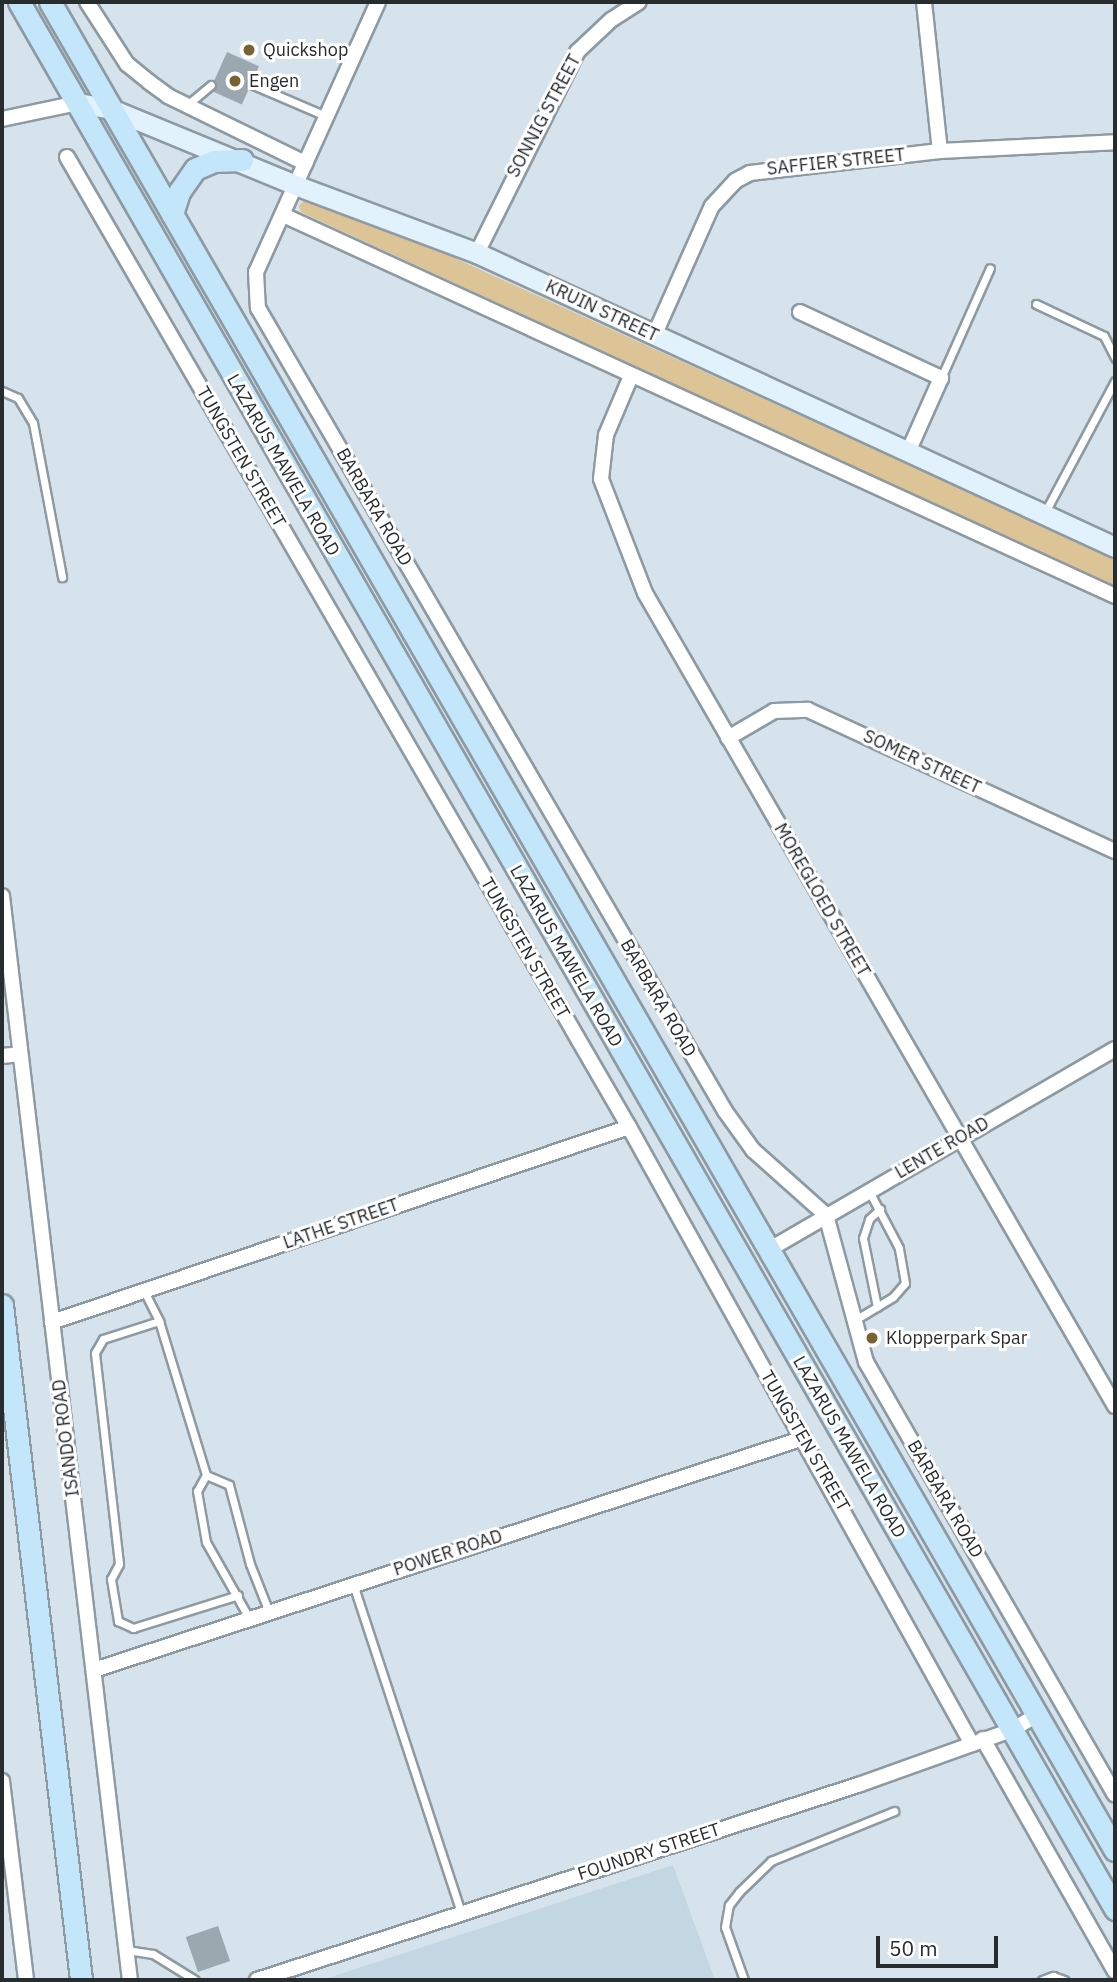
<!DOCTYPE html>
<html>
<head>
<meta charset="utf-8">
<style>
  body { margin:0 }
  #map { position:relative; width:1117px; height:1982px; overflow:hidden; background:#d6e3ec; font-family:"IBM Plex Sans",sans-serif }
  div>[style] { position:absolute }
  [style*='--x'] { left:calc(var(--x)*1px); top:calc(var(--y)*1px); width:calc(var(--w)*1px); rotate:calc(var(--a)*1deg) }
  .built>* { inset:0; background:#c3d7e3 }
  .green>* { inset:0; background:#ddc496 }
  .building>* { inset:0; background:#9ca8b0; transform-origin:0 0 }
  .roads { filter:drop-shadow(2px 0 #8e9aa2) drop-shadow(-2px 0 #8e9aa2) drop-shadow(0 2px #8e9aa2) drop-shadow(0 -2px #8e9aa2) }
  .lane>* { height:7px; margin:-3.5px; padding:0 3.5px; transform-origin:3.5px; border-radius:3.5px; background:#fff }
  .street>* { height:14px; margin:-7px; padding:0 7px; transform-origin:7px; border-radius:7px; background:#fff }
  .secondary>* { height:19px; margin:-9.5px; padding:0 9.5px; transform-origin:9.5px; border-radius:9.5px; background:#e1f2fd }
  .primary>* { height:21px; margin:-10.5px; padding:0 10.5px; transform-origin:10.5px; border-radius:10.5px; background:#c4e6fb }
  .dots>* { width:19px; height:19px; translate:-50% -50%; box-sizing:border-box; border:4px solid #fff; border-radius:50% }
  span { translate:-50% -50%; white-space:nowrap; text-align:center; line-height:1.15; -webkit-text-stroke:6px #fff; paint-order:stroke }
  .poi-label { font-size:18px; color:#272c2f }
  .left { translate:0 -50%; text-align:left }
  .street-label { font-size:18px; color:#272c2f }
  .frame { position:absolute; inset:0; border:4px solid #272c2f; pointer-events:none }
  .scale { position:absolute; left:876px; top:1936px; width:122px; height:32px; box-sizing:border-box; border:4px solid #272c2f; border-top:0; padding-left:9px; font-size:21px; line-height:24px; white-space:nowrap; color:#272c2f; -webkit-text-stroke:5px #fff; paint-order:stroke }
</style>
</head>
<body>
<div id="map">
  <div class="built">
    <div style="clip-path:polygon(673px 1865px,715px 1980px,322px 1980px)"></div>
  </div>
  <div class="green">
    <div style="clip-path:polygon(305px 199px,369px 219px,1115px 559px,1115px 587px,320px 221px,301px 212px,299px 206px)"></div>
  </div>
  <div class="building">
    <div style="left:227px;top:52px;width:35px;height:42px;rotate:24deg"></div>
    <div style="left:218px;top:1926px;width:37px;height:34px;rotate:71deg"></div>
  </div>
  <div class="roads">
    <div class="lane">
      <div style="--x:251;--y:84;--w:82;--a:23.1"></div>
      <div style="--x:187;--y:105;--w:31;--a:-40"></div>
      <div style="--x:1036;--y:304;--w:75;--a:25.2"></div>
      <div style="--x:1104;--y:336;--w:25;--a:63"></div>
      <div style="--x:941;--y:378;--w:120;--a:-66"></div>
      <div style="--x:2;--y:391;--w:17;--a:24"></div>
      <div style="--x:18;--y:398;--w:29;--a:59"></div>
      <div style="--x:33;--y:423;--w:157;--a:79.3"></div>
      <div style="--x:1044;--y:514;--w:151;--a:-61.9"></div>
      <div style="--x:144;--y:1291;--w:34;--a:63"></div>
      <div style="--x:159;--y:1321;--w:161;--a:73"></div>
      <div style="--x:206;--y:1475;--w:18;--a:119"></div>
      <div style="--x:197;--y:1491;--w:52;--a:80"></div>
      <div style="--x:206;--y:1542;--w:87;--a:60.5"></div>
      <div style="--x:877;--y:1307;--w:70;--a:-101.5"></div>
      <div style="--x:863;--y:1238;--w:20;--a:-72"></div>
      <div style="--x:869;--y:1219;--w:15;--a:-42"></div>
      <div style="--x:855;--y:1320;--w:44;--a:-31.2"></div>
      <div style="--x:893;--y:1297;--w:18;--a:-49"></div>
      <div style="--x:905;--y:1283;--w:36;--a:-100"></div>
      <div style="--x:899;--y:1248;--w:64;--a:-117.8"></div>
      <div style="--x:159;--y:1321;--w:59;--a:162.2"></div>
      <div style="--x:103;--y:1339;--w:16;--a:120"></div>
      <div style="--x:95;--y:1353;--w:212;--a:83.5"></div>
      <div style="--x:119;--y:1564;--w:17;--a:118"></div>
      <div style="--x:111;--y:1579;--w:43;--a:80.5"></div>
      <div style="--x:118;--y:1621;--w:17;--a:25"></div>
      <div style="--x:133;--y:1628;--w:110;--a:-17.4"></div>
      <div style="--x:206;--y:1475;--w:25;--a:23"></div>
      <div style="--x:229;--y:1485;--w:82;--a:75.1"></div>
      <div style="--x:250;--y:1564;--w:52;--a:68.4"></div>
      <div style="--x:353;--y:1584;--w:345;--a:71.8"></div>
      <div style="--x:127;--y:1950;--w:26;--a:9"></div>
      <div style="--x:153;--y:1954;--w:49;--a:31.8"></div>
      <div style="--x:744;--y:1980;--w:56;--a:-109.7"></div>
      <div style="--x:725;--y:1927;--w:22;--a:-80"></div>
      <div style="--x:729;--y:1905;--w:16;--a:-52"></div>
      <div style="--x:739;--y:1892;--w:45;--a:-44.1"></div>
      <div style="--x:771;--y:1861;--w:133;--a:-22.1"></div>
      <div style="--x:1042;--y:1980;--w:12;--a:-20"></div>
      <div style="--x:1053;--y:1976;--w:12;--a:20"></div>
    </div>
    <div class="street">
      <div style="--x:87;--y:2;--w:74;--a:57.2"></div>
      <div style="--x:127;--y:64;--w:28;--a:39"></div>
      <div style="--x:149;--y:82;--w:24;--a:36"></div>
      <div style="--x:168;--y:96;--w:153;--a:26.1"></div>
      <div style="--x:378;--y:2;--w:296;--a:114.3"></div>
      <div style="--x:256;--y:272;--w:36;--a:87"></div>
      <div style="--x:258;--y:308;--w:929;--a:59.82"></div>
      <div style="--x:725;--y:1111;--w:48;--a:54.3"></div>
      <div style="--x:753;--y:1150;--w:98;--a:41.7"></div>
      <div style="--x:826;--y:1215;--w:152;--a:74.8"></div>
      <div style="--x:866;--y:1362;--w:499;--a:60.1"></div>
      <div style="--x:924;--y:2;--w:150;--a:83.9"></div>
      <div style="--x:2;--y:119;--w:78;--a:-11.9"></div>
      <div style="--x:67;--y:157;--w:1121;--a:59.91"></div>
      <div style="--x:629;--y:1127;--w:706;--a:60.93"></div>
      <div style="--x:283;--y:215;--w:915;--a:24.6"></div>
      <div style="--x:477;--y:253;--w:225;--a:-63.5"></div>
      <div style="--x:577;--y:52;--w:47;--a:-43.3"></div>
      <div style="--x:611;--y:20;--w:33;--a:-33"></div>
      <div style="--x:800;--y:312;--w:156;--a:25.1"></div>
      <div style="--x:941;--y:378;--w:81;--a:114"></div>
      <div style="--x:654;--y:336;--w:142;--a:-66"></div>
      <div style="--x:712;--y:206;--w:34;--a:-47"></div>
      <div style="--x:735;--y:181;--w:17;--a:-28"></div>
      <div style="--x:750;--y:173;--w:191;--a:-6.6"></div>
      <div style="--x:940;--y:151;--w:175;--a:-2.9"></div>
      <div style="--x:631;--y:376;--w:64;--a:113"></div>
      <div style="--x:606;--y:435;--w:44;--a:96.5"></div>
      <div style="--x:601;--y:479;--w:122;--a:68.9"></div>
      <div style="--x:645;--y:593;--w:939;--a:59.97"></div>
      <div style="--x:728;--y:738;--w:53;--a:-30.4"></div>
      <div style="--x:774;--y:711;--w:34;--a:-2"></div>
      <div style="--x:808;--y:710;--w:338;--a:24.7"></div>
      <div style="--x:2;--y:896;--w:1092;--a:83.27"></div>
      <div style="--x:2;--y:1056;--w:18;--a:-6"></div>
      <div style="--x:770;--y:1249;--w:399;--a:-30.1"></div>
      <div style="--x:52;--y:1322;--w:609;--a:-18.67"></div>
      <div style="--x:94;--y:1670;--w:747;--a:-18.1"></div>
      <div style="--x:983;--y:1739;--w:267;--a:60.4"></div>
      <div style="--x:2;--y:1781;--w:200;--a:83.1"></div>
      <div style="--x:257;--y:1980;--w:632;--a:-17.98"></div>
      <div style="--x:858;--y:1785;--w:164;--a:-19.7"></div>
      <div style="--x:1012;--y:1730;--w:29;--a:-31"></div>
    </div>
    <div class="secondary">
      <div style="--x:78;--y:103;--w:34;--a:10"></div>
      <div style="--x:111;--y:109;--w:199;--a:22.4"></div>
      <div style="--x:295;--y:185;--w:194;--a:20.5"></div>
      <div style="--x:477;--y:253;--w:702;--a:24.74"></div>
    </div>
    <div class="primary">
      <div style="--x:19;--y:2;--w:2200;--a:60.11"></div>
      <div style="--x:50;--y:2;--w:2133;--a:60.05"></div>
      <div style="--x:172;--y:214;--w:23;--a:-72"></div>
      <div style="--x:179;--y:192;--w:28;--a:-55"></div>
      <div style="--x:195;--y:169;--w:21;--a:-23"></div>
      <div style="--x:214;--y:161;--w:28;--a:-2"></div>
      <div style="--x:2;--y:1305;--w:680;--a:83.32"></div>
    </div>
  </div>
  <div class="dots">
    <div style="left:249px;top:50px;background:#796232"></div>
    <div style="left:235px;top:81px;background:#796232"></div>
    <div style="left:872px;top:1338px;background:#796232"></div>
  </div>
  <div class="poi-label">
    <span class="left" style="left:263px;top:50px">Quickshop</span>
    <span class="left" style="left:249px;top:81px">Engen</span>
    <span class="left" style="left:886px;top:1338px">Klopperpark Spar</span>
  </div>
  <div class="street-label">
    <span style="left:544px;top:116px;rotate:-62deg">SONNIG STREET</span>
    <span style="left:836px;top:162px;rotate:-6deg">SAFFIER STREET</span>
    <span style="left:602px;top:311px;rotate:25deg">KRUIN STREET</span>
    <span style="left:241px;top:457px;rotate:60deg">TUNGSTEN STREET</span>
    <span style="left:283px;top:465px;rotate:60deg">LAZARUS MAWELA ROAD</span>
    <span style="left:374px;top:507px;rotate:60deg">BARBARA ROAD</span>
    <span style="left:922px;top:762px;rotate:25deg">SOMER STREET</span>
    <span style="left:822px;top:900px;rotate:60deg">MOREGLOED STREET</span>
    <span style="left:525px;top:948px;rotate:60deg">TUNGSTEN STREET</span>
    <span style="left:566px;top:956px;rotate:60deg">LAZARUS MAWELA ROAD</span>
    <span style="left:658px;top:998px;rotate:60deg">BARBARA ROAD</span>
    <span style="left:942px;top:1148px;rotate:-30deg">LENTE ROAD</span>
    <span style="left:341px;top:1224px;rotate:-19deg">LATHE STREET</span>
    <span style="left:66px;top:1438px;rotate:-97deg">ISANDO ROAD</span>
    <span style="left:805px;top:1441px;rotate:60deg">TUNGSTEN STREET</span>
    <span style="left:849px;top:1447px;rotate:60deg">LAZARUS MAWELA ROAD</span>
    <span style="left:945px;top:1499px;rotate:60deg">BARBARA ROAD</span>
    <span style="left:448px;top:1553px;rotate:-18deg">POWER ROAD</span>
    <span style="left:649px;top:1852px;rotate:-18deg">FOUNDRY STREET</span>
  </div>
  <div class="frame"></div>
  <div class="scale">50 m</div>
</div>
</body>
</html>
